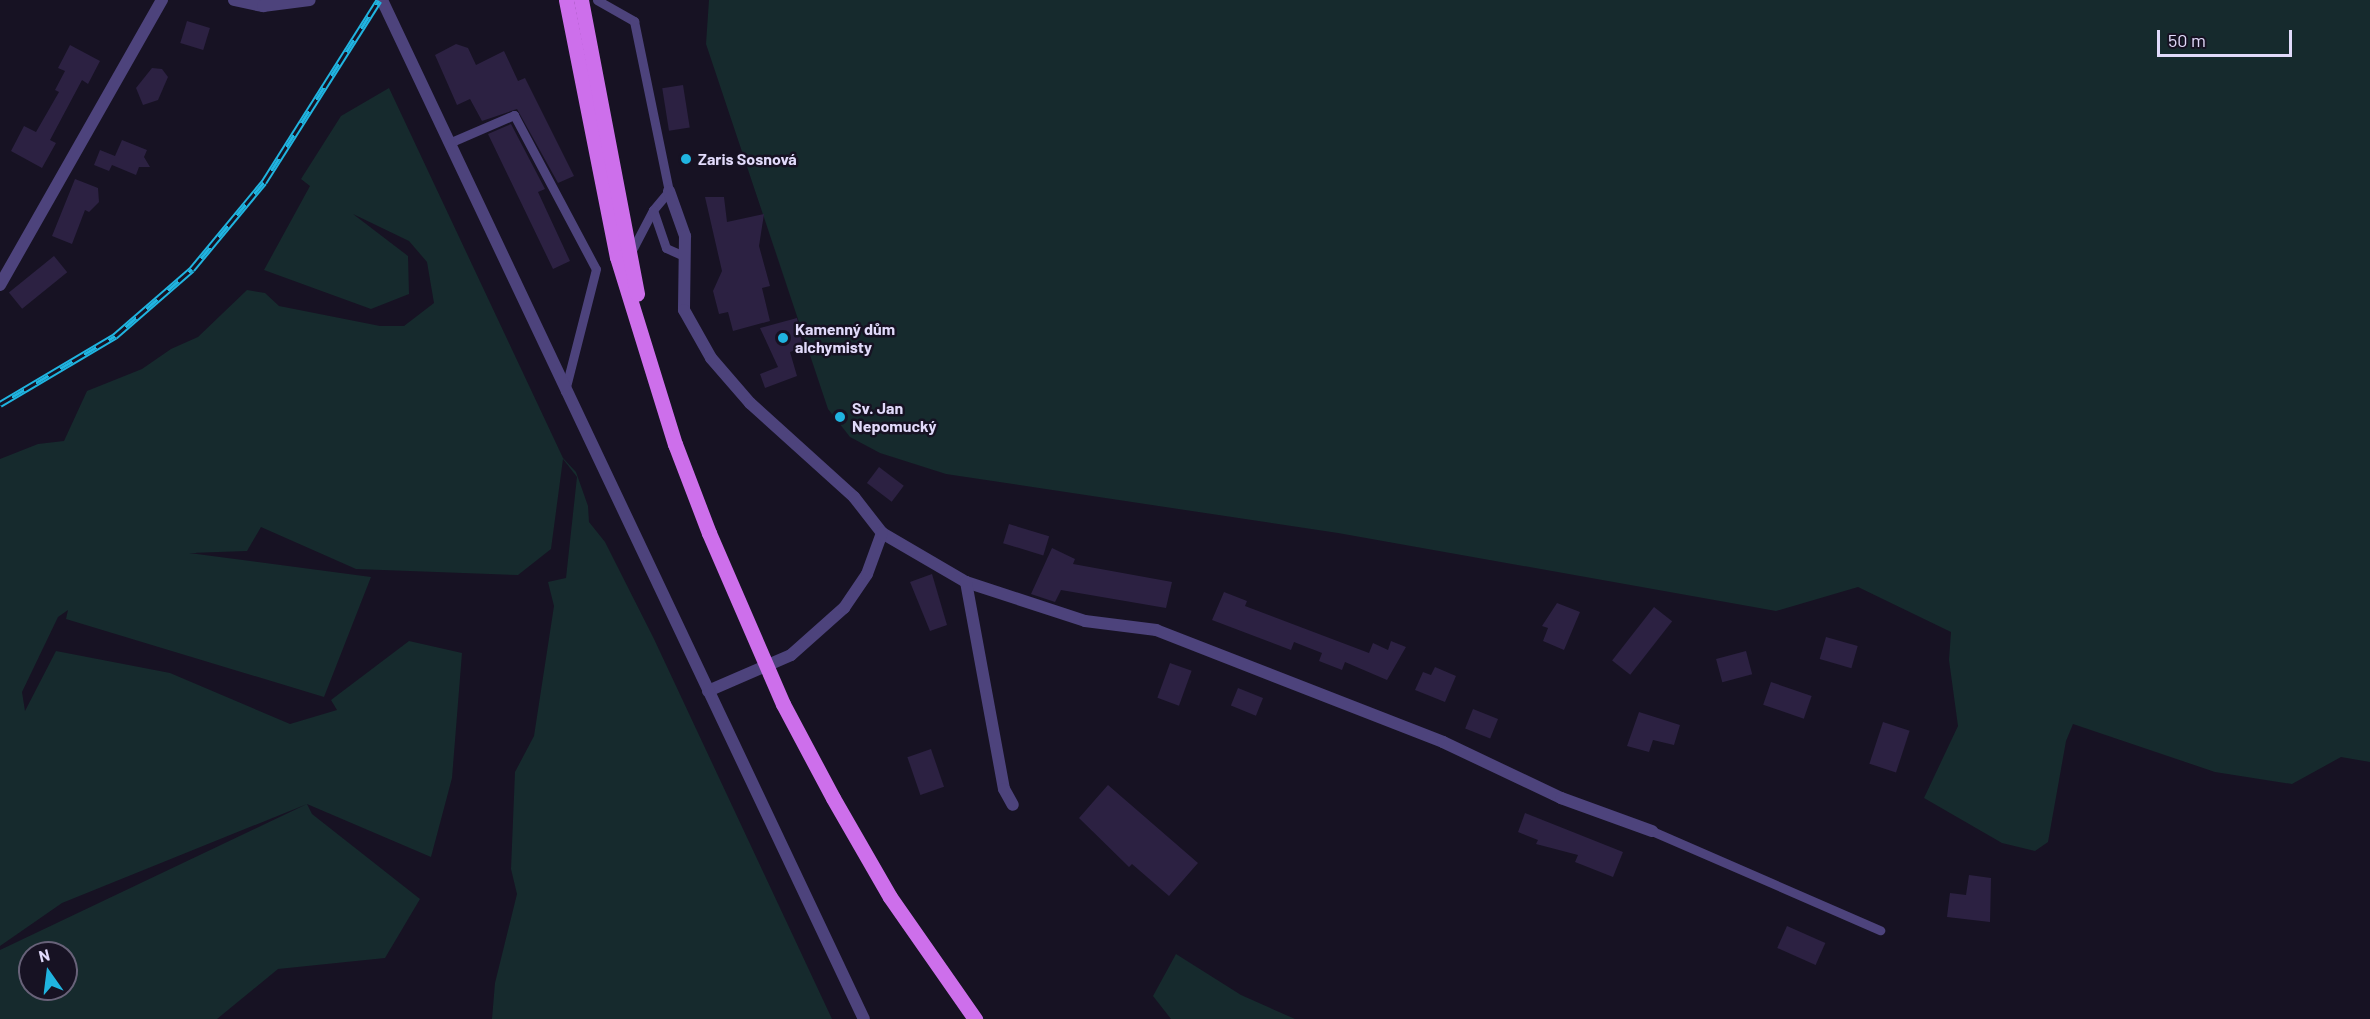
<!DOCTYPE html>
<html>
<head>
<meta charset="utf-8">
<style>
  body { margin:0 }
  #map { position:relative; width:2370px; height:1019px; overflow:hidden; background:#171223; font-family:Barlow,sans-serif }
  div>[style] { position:absolute }
  [style*='--x'] { left:calc(var(--x)*1px); top:calc(var(--y)*1px); width:calc(var(--w)*1px); rotate:calc(var(--a)*1deg) }
  .green>* { inset:0; background:#162a2d }
  .building>* { inset:0; background:#2c2142; transform-origin:0 0 }
  .service>* { height:9px; margin:-4.5px; padding:0 4.5px; transform-origin:4.5px; border-radius:4.5px; background:#4d437c }
  .minor>* { height:12px; margin:-6px; padding:0 6px; transform-origin:6px; border-radius:6px; background:#4d437c }
  .tertiary>* { height:12px; margin:-6px; padding:0 6px; transform-origin:6px; border-radius:6px; background:#4d437c }
  .primary>* { height:15px; margin:-7.5px; padding:0 7.5px; transform-origin:7.5px; border-radius:7.5px; background:#cd6feb }
  .rail>* { height:7px; margin-top:-3.5px; transform-origin:0; background:repeating-linear-gradient(90deg,#171223 0 14px,#20b4e0 0 28px); box-sizing:border-box; border-block:2px solid #20b4e0 }
  .dots>* { width:16px; height:16px; translate:-50% -50%; box-sizing:border-box; border:3px solid #171223; border-radius:50% }
  span { translate:-50% -50%; white-space:nowrap; text-align:center; line-height:1.15; -webkit-text-stroke:5px #171223; paint-order:stroke }
  .poi-label { font-size:16px; color:#e1dafa; font-weight:700 }
  .left { translate:0 -50%; text-align:left }
  .north { position:absolute; left:18px; top:941px; width:60px; height:60px; box-sizing:border-box; background:#171223; border:2px solid #686279; border-radius:50%; rotate:346deg; font-size:16px; font-weight:700; line-height:24px; text-align:center; color:#e1dafa }
  .north::after { content:''; display:block; margin:auto; width:21px; height:27px; background:#20b4e0; clip-path:polygon(50% 0,100% 100%,50% 72%,0 100%) }
  .scale { position:absolute; left:2157px; top:30px; width:135px; height:27px; box-sizing:border-box; border:3px solid #e1dafa; border-top:0; padding-left:8px; font-size:18px; line-height:21px; white-space:nowrap; color:#e1dafa; -webkit-text-stroke:4px #171223; paint-order:stroke }
</style>
</head>
<body>
<div id="map">
  <div class="green">
    <div style="clip-path:polygon(709px 0,2370px 0,2370px 762px,2341px 757px,2292px 784px,2215px 772px,2073px 724px,2066px 741px,2048px 842px,2035px 851px,2002px 843px,1924px 798px,1958px 726px,1949px 660px,1951px 632px,1858px 587px,1776px 611px,1338px 533px,946px 474px,880px 453px,850px 437px,828px 409px,706px 44px)"></div>
    <div style="clip-path:polygon(evenodd,389px 88px,563px 458px,576px 472px,588px 506px,589px 522px,605px 542px,654px 639px,832px 1019px,492px 1019px,495px 983px,517px 894px,511px 869px,515px 772px,534px 736px,554px 606px,548px 582px,566px 578px,577px 477px,563px 459px,551px 549px,518px 575px,356px 569px,261px 527px,247px 551px,189px 553px,371px 577px,324px 697px,66px 619px,68px 610px,58px 617px,22px 692px,25px 711px,56px 651px,170px 673px,290px 724px,337px 710px,331px 700px,409px 641px,462px 653px,452px 778px,431px 857px,307px 804px,312px 814px,420px 899px,385px 958px,278px 969px,217px 1019px,0 1019px,0 950px,307px 804px,62px 903px,0 946px,0 459px,38px 444px,64px 441px,87px 391px,142px 369px,171px 349px,198px 337px,247px 290px,265px 293px,279px 306px,380px 326px,404px 326px,434px 303px,427px 262px,409px 241px,353px 214px,408px 256px,409px 294px,371px 309px,264px 270px,310px 186px,301px 179px,341px 116px,389px 88px,30px 953px,66px 953px,66px 989px,30px 989px,30px 953px)"></div>
    <div style="clip-path:polygon(1176px 954px,1241px 995px,1295px 1019px,1171px 1019px,1153px 996px)"></div>
  </div>
  <div class="building">
    <div style="left:187px;top:21px;width:24px;height:23px;rotate:17deg"></div>
    <div style="clip-path:polygon(456px 44px,468px 48px,476px 65px,504px 51px,518px 81px,525px 78px,574px 176px,558px 183px,517px 109px,482px 121px,470px 99px,457px 105px,435px 55px)"></div>
    <div style="clip-path:polygon(70px 45px,100px 61px,88px 84px,82px 80px,50px 140px,56px 143px,42px 168px,11px 151px,24px 126px,36px 132px,59px 92px,55px 90px,65px 71px,58px 68px)"></div>
    <div style="clip-path:polygon(152px 68px,162px 69px,168px 77px,158px 100px,143px 105px,136px 88px)"></div>
    <div style="left:683px;top:85px;width:43px;height:21px;rotate:81deg"></div>
    <div style="clip-path:polygon(511px 124px,545px 189px,538px 192px,570px 261px,553px 269px,488px 134px)"></div>
    <div style="clip-path:polygon(122px 140px,147px 150px,144px 157px,150px 167px,139px 167px,136px 175px,112px 165px,109px 171px,94px 165px,100px 150px,115px 156px)"></div>
    <div style="clip-path:polygon(75px 179px,98px 188px,99px 202px,89px 212px,85px 210px,72px 244px,52px 236px)"></div>
    <div style="clip-path:polygon(705px 197px,724px 197px,727px 222px,764px 214px,759px 246px,770px 286px,762px 288px,770px 321px,733px 331px,728px 312px,719px 314px,713px 291px,722px 271px)"></div>
    <div style="left:54px;top:256px;width:21px;height:58px;rotate:51deg"></div>
    <div style="clip-path:polygon(797px 318px,803px 347px,790px 352px,797px 376px,765px 388px,760px 374px,778px 367px,760px 328px)"></div>
    <div style="left:879px;top:467px;width:31px;height:20px;rotate:37deg"></div>
    <div style="left:1009px;top:524px;width:42px;height:20px;rotate:17deg"></div>
    <div style="clip-path:polygon(1052px 548px,1075px 559px,1073px 564px,1172px 582px,1166px 608px,1061px 590px,1055px 602px,1031px 594px)"></div>
    <div style="clip-path:polygon(932px 574px,947px 625px,930px 631px,910px 582px)"></div>
    <div style="clip-path:polygon(1224px 592px,1247px 601px,1245px 606px,1369px 653px,1373px 643px,1388px 650px,1391px 641px,1406px 647px,1387px 680px,1345px 662px,1342px 670px,1319px 661px,1322px 653px,1294px 642px,1291px 650px,1212px 620px)"></div>
    <div style="clip-path:polygon(1557px 603px,1580px 612px,1564px 650px,1543px 641px,1548px 628px,1542px 626px)"></div>
    <div style="left:1654px;top:607px;width:23px;height:68px;rotate:38deg"></div>
    <div style="left:1826px;top:637px;width:33px;height:23px;rotate:16deg"></div>
    <div style="left:1746px;top:651px;width:24px;height:31px;rotate:75deg"></div>
    <div style="left:1170px;top:663px;width:23px;height:37px;rotate:20deg"></div>
    <div style="clip-path:polygon(1435px 667px,1456px 676px,1445px 702px,1415px 690px,1423px 672px,1431px 675px)"></div>
    <div style="left:1771px;top:682px;width:43px;height:24px;rotate:19deg"></div>
    <div style="left:1238px;top:688px;width:27px;height:19px;rotate:22deg"></div>
    <div style="left:1473px;top:709px;width:27px;height:21px;rotate:22deg"></div>
    <div style="clip-path:polygon(1639px 712px,1680px 725px,1674px 745px,1653px 740px,1649px 752px,1627px 746px)"></div>
    <div style="left:1883px;top:722px;width:28px;height:44px;rotate:18deg"></div>
    <div style="left:931px;top:749px;width:40px;height:25px;rotate:71deg"></div>
    <div style="clip-path:polygon(1108px 785px,1198px 863px,1169px 896px,1132px 864px,1129px 867px,1079px 818px)"></div>
    <div style="clip-path:polygon(1525px 813px,1623px 852px,1613px 877px,1575px 862px,1578px 855px,1536px 844px,1538px 840px,1518px 832px)"></div>
    <div style="clip-path:polygon(1969px 875px,1991px 878px,1990px 922px,1947px 917px,1950px 893px,1966px 895px)"></div>
    <div style="left:1787px;top:926px;width:42px;height:24px;rotate:24deg"></div>
  </div>
  <div class="service">
    <div style="--x:597;--y:0;--w:43;--a:29.6"></div>
    <div style="--x:634;--y:21;--w:174;--a:78.4"></div>
    <div style="--x:669;--y:191;--w:25;--a:130"></div>
    <div style="--x:653;--y:210;--w:50;--a:117.6"></div>
    <div style="--x:449;--y:143;--w:71;--a:-23.3"></div>
    <div style="--x:514;--y:115;--w:174;--a:62"></div>
    <div style="--x:596;--y:269;--w:126;--a:104.3"></div>
    <div style="--x:653;--y:210;--w:40;--a:71.1"></div>
    <div style="--x:666;--y:248;--w:20;--a:24"></div>
    <div style="--x:1652;--y:831;--w:249;--a:23.5"></div>
  </div>
  <div class="minor">
    <div style="--x:234;--y:0;--w:30;--a:12"></div>
    <div style="--x:263;--y:6;--w:47;--a:-7.3"></div>
    <div style="--x:669;--y:191;--w:48;--a:70.4"></div>
    <div style="--x:685;--y:236;--w:74;--a:90.8"></div>
    <div style="--x:684;--y:310;--w:55;--a:60.6"></div>
    <div style="--x:711;--y:358;--w:60;--a:49.1"></div>
    <div style="--x:750;--y:403;--w:140;--a:42.1"></div>
    <div style="--x:854;--y:497;--w:46;--a:52.1"></div>
    <div style="--x:882;--y:533;--w:97;--a:30.3"></div>
    <div style="--x:966;--y:582;--w:125;--a:18.1"></div>
    <div style="--x:1085;--y:621;--w:72;--a:7.2"></div>
    <div style="--x:1156;--y:630;--w:308;--a:21.3"></div>
    <div style="--x:1443;--y:742;--w:131;--a:25.4"></div>
    <div style="--x:1561;--y:798;--w:97;--a:19.9"></div>
    <div style="--x:0;--y:285;--w:328;--a:-60.4"></div>
    <div style="--x:966;--y:582;--w:210;--a:79.6"></div>
    <div style="--x:1004;--y:789;--w:18;--a:61"></div>
    <div style="--x:708;--y:691;--w:90;--a:-23.4"></div>
    <div style="--x:791;--y:655;--w:71;--a:-41.6"></div>
    <div style="--x:844;--y:608;--w:41;--a:-55.9"></div>
    <div style="--x:867;--y:574;--w:44;--a:-69.9"></div>
  </div>
  <div class="tertiary">
    <div style="--x:382;--y:0;--w:1127;--a:64.69"></div>
  </div>
  <div class="primary">
    <div style="--x:566;--y:0;--w:262;--a:78.8"></div>
    <div style="--x:617;--y:257;--w:196;--a:72.8"></div>
    <div style="--x:675;--y:444;--w:95;--a:69.1"></div>
    <div style="--x:709;--y:533;--w:186;--a:66.6"></div>
    <div style="--x:783;--y:704;--w:106;--a:62"></div>
    <div style="--x:833;--y:798;--w:114;--a:60.1"></div>
    <div style="--x:890;--y:897;--w:149;--a:55.1"></div>
    <div style="--x:581;--y:0;--w:299;--a:79.2"></div>
  </div>
  <div class="rail">
    <div style="--x:0;--y:404;--w:134;--a:-30.6"></div>
    <div style="--x:115;--y:336;--w:102;--a:-41"></div>
    <div style="--x:192;--y:269;--w:113;--a:-50.4"></div>
    <div style="--x:264;--y:182;--w:215;--a:-57.7"></div>
  </div>
  <div class="dots">
    <div style="left:686px;top:159px;background:#20b4e0"></div>
    <div style="left:783px;top:338px;background:#20b4e0"></div>
    <div style="left:840px;top:417px;background:#20b4e0"></div>
  </div>
  <div class="poi-label">
    <span class="left" style="left:698px;top:159px">Zaris Sosnová</span>
    <span class="left" style="left:795px;top:338px">Kamenný dům<br>alchymisty</span>
    <span class="left" style="left:852px;top:417px">Sv. Jan<br>Nepomucký</span>
  </div>
  <div class="north">N</div>
  <div class="scale">50 m</div>
</div>
</body>
</html>
